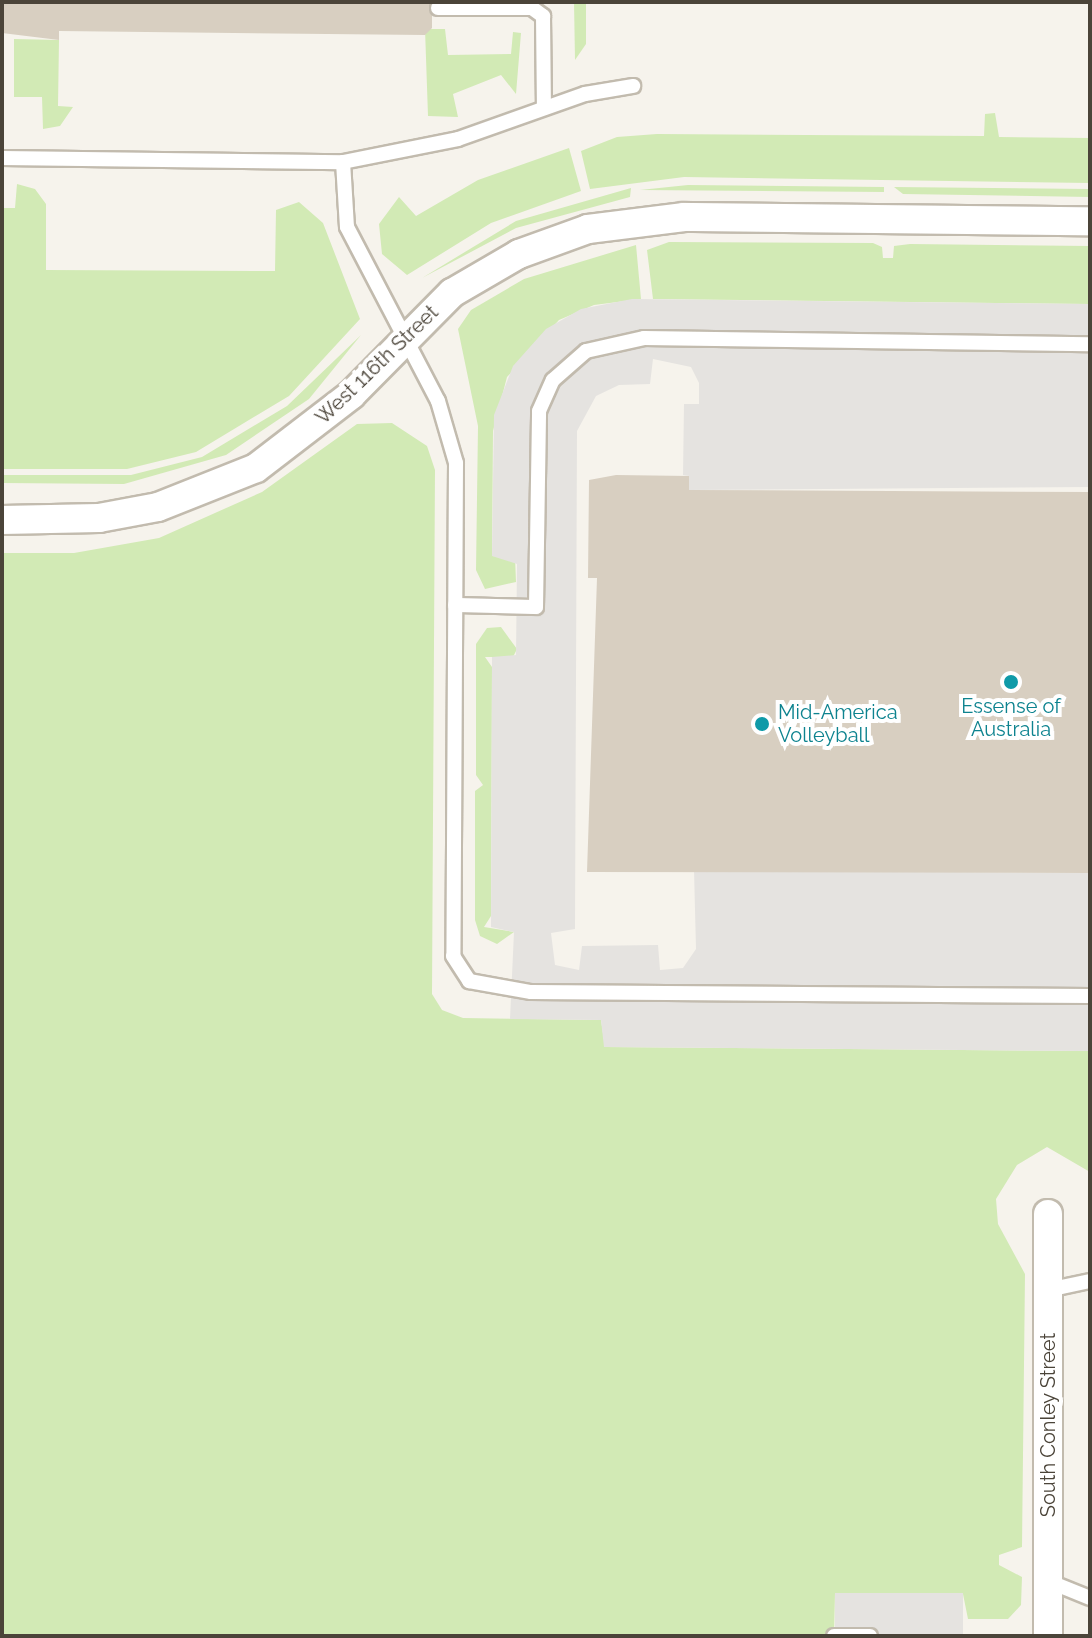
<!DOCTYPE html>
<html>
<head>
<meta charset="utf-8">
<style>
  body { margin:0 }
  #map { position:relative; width:1092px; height:1638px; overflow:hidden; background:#f6f3ec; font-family:Raleway,sans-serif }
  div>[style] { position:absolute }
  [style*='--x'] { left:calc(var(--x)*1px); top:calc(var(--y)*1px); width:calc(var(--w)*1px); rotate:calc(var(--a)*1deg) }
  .green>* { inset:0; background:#d2eab5 }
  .parking>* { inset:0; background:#e5e3e0; transform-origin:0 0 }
  .building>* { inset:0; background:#d8cfc1 }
  .roads { filter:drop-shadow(2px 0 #c2bbae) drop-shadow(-2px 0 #c2bbae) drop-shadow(0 2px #c2bbae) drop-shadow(0 -2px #c2bbae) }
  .service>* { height:14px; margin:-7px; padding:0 7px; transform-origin:7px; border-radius:7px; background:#fff }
  .minor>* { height:28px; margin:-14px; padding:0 14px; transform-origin:14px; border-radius:14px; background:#fff }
  .dots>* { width:22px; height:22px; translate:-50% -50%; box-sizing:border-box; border:4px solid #fff; border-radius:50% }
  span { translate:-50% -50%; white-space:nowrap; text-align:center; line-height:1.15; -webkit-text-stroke:8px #fff; paint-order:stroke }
  .street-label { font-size:20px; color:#4b4439 }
  .culture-label { font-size:20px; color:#0d838f }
  .left { translate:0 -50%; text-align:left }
  .frame { position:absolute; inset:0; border:4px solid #4b4439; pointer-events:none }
</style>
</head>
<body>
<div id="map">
  <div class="green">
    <div style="clip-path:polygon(574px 2px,586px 2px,586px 44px,575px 60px)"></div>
    <div style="clip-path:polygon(425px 29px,445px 29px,448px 55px,511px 54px,513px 32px,521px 33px,516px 94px,501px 75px,453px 94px,458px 117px,428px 116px)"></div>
    <div style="clip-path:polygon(14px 39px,59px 40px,58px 106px,73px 107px,60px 126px,43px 129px,42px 97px,14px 97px)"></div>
    <div style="clip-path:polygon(995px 113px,999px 137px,1090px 138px,1090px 183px,684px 177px,590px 189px,581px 151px,617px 137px,657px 134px,984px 136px,985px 114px)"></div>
    <div style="clip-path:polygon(569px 148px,581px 191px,491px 223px,407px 275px,382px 254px,379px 224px,399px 197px,416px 216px,478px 180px)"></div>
    <div style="clip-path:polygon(17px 184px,35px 189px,46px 204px,46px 270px,275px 271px,276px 210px,299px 202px,323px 223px,360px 319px,289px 396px,196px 452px,127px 469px,2px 469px,2px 208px,15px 208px)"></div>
    <div style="clip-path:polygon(688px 185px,884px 187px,884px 192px,640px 190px)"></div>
    <div style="clip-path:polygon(894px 187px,1090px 189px,1090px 197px,903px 194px)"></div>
    <div style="clip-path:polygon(631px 188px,630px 197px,516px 228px,422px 278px,516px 221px)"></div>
    <div style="clip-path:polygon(669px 242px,873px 243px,882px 247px,883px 258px,893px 258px,894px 246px,910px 244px,1090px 246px,1090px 304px,653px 299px,647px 250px)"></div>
    <div style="clip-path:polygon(636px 245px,641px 299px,594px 305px,559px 320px,507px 377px,493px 431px,492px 556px,515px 557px,516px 582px,485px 589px,476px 570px,478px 426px,458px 329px,471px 310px,524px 279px)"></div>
    <div style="clip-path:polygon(361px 335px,309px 399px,226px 455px,124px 484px,2px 483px,2px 475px,131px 475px,202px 457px,287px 406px)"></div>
    <div style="clip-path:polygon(392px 423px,427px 446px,435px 470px,432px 994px,442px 1010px,463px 1018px,601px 1020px,605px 1047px,1090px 1051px,1090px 1172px,1047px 1147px,1017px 1165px,996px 1199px,998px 1224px,1025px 1274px,1022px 1547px,999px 1555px,999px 1565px,1022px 1577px,1021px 1605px,1008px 1619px,968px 1619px,963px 1594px,835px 1593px,834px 1636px,2px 1636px,2px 553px,74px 553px,159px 538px,262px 492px,357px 424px)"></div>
    <div style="clip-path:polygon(501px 627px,517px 649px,513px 657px,485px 657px,492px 667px,491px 916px,484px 927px,514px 932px,497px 944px,480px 936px,475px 920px,475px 791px,483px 785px,476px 775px,476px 644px,487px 628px)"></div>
  </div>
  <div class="parking">
    <div style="clip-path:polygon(632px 299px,1090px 304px,1090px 487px,689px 490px,689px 476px,683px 475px,684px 404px,699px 404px,699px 383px,691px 367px,653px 359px,650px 384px,619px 385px,596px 396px,577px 431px,575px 929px,551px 933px,555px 965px,579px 970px,582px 946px,658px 945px,660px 970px,683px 968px,696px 949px,694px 870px,1090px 873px,1090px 1051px,604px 1047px,601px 1020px,510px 1019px,514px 932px,491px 927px,492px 657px,516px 655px,517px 564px,492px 556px,494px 415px,513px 366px,546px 329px,581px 309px)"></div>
    <div style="left:835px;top:1593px;width:128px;height:43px"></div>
  </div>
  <div class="building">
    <div style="clip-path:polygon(2px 2px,432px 2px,432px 28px,425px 35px,59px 31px,59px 40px,2px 33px)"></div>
    <div style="clip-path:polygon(616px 475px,689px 476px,689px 490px,1090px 492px,1090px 873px,587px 872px,597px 578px,588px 578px,589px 480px)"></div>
  </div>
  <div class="roads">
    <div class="service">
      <div style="--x:438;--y:8;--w:94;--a:0"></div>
      <div style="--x:532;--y:8;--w:14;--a:36"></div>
      <div style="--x:543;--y:16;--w:92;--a:89.4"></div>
      <div style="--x:2;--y:158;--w:341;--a:0.7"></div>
      <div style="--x:343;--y:162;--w:117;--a:-11.3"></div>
      <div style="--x:458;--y:139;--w:135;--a:-19.5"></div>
      <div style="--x:585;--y:94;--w:49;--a:-9.5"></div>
      <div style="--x:343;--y:162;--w:65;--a:86.5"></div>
      <div style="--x:347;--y:227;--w:196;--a:62.4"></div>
      <div style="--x:438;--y:401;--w:65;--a:73.8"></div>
      <div style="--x:456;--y:463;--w:493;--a:90.3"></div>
      <div style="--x:453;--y:956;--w:30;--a:57"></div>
      <div style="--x:469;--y:981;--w:63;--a:10.1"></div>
      <div style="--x:531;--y:992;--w:559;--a:0.41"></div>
      <div style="--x:455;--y:605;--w:81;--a:1.4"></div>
      <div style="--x:536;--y:607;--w:196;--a:-89.1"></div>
      <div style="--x:539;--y:411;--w:34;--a:-66"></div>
      <div style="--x:553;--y:380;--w:44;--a:-41.3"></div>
      <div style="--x:586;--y:351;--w:59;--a:-12.6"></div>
      <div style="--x:644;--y:338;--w:446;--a:0.8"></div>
      <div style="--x:1048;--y:1290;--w:43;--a:-12.1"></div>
      <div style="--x:1048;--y:1581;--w:45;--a:22"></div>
      <div style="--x:834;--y:1636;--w:36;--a:0"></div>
    </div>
    <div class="minor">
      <div style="--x:2;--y:520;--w:97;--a:-1.2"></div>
      <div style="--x:99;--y:518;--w:60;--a:-10.6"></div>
      <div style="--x:158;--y:507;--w:105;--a:-21.7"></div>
      <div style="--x:256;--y:468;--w:120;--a:-37.5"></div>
      <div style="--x:351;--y:395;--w:144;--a:-45.3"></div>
      <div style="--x:452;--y:293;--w:78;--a:-30.2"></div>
      <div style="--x:519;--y:254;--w:73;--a:-19.9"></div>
      <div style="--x:588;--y:229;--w:97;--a:-7.1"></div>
      <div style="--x:684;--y:217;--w:406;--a:0.6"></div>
      <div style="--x:1048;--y:1636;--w:422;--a:-90"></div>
    </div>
  </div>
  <div class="dots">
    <div style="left:1011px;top:682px;background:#0f9aa8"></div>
    <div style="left:762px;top:724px;background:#0f9aa8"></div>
  </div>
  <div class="street-label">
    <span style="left:377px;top:365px;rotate:-44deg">West 116th Street</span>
    <span style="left:1048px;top:1425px;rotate:-90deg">South Conley Street</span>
  </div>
  <div class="culture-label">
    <span style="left:1011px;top:718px">Essense of<br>Australia</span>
    <span class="left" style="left:778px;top:724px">Mid-America<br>Volleyball</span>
  </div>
  <div class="frame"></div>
</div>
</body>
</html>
